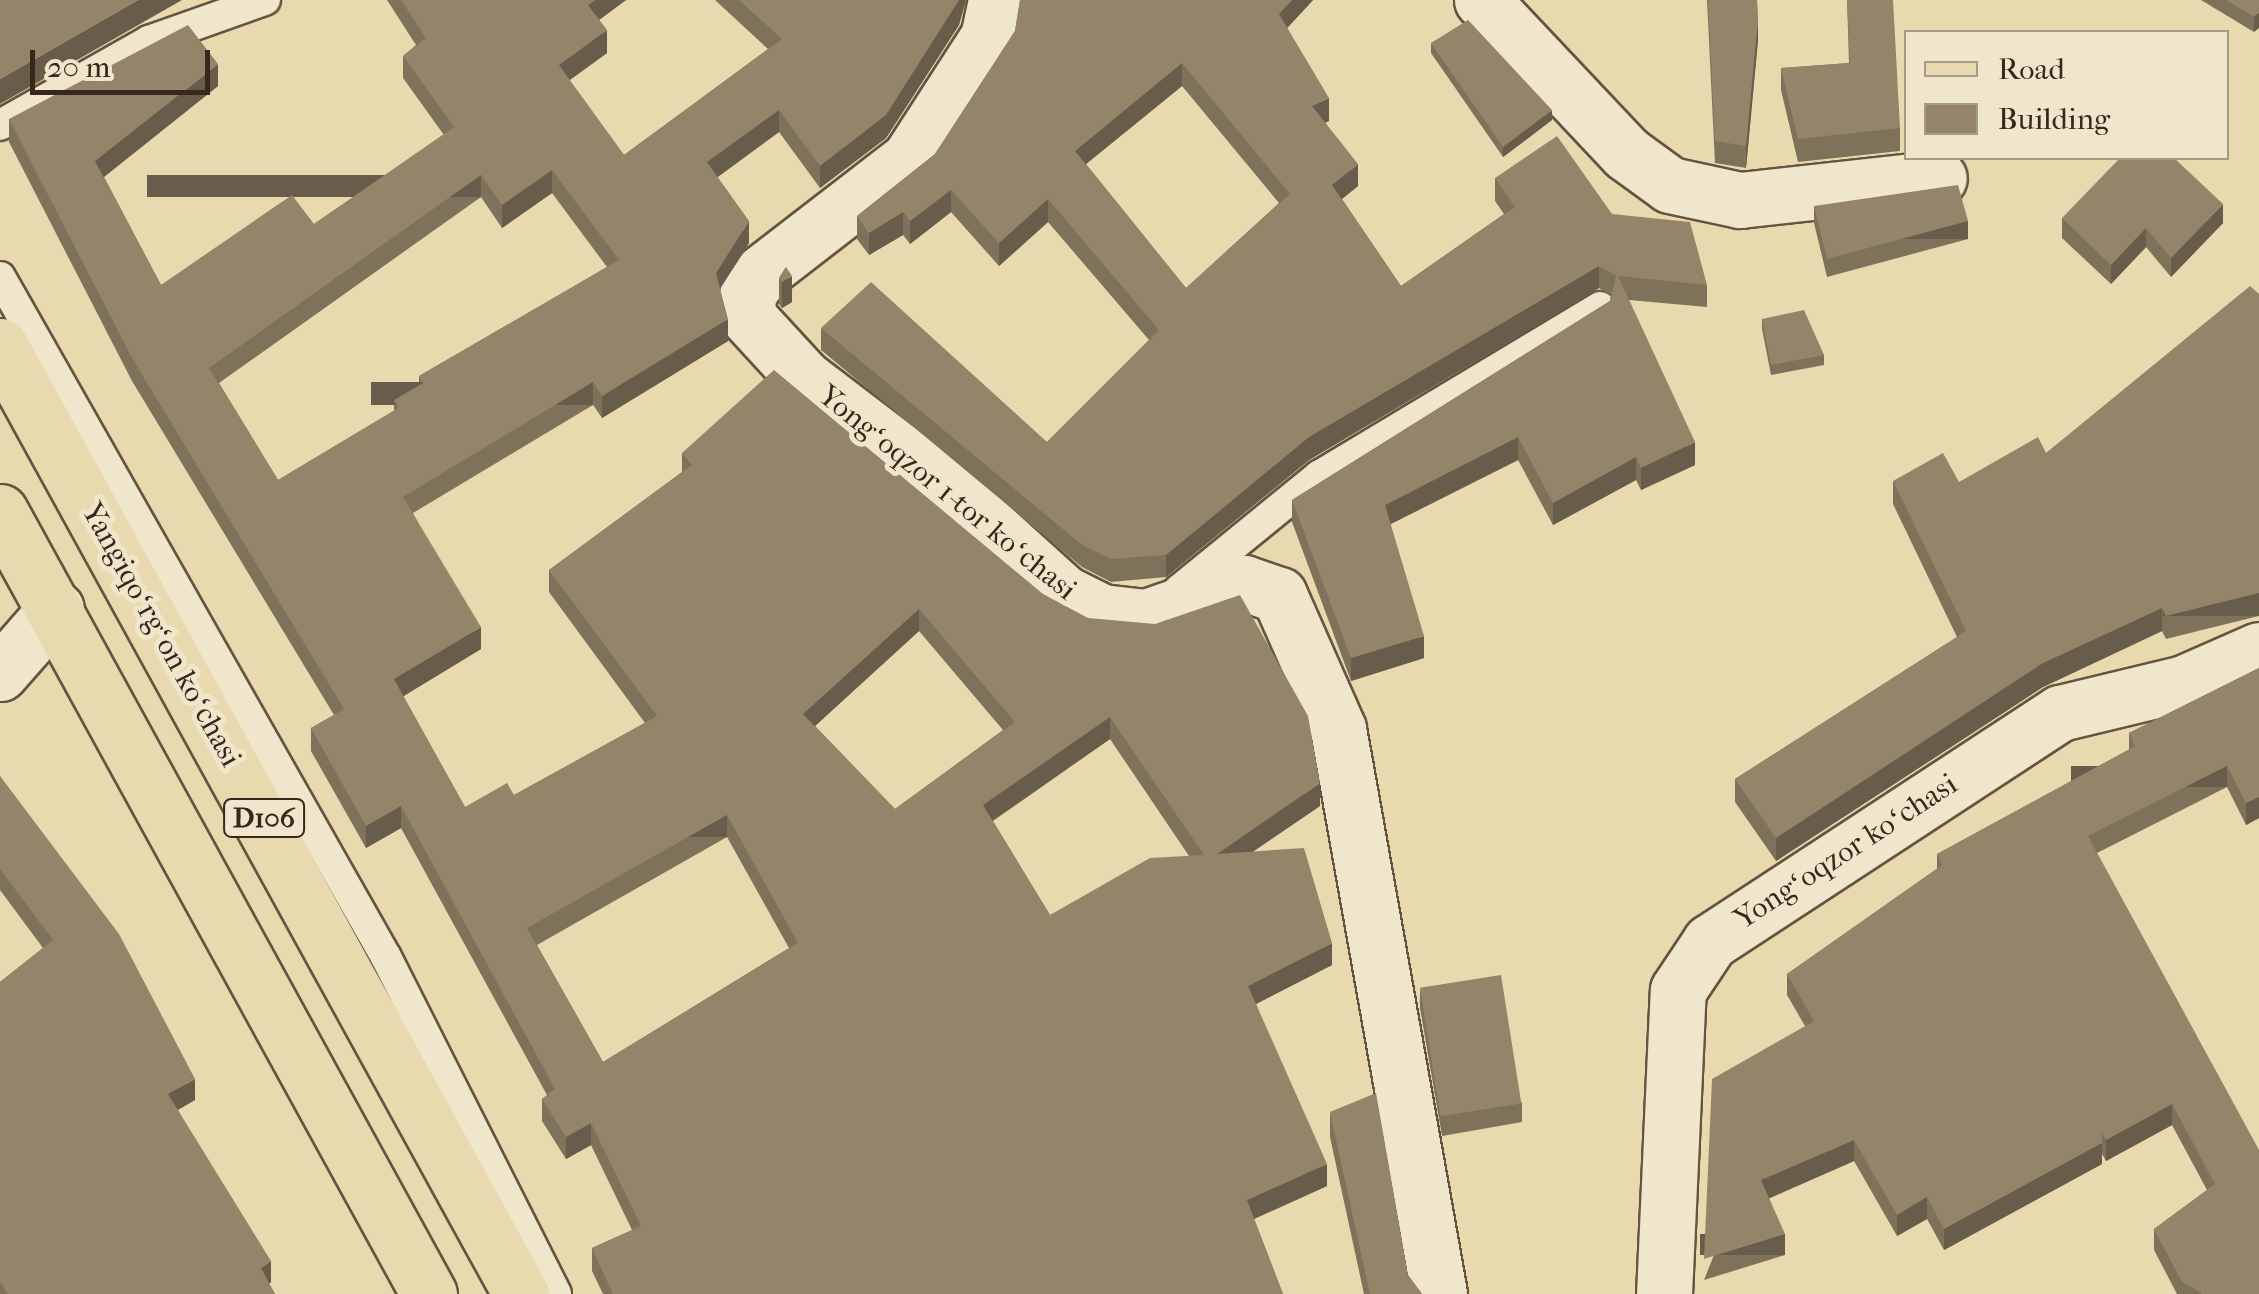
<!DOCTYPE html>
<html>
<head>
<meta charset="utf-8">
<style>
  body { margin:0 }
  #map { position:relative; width:2259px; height:1294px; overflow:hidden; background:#e8d9af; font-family:"IM FELL French Canon",serif }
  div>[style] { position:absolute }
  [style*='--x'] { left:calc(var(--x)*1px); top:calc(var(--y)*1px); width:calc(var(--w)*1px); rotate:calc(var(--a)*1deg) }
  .roads { filter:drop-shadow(2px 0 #655442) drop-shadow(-2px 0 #655442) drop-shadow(0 2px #655442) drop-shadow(0 -2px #655442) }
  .service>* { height:30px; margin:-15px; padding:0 15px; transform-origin:15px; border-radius:15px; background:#f0e6cb }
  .minor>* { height:55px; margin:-27.5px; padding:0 27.5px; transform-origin:27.5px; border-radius:27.5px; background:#f0e6cb }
  .primary>* { height:55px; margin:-27.5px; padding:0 27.5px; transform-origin:27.5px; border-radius:27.5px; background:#e8d9af }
  .wall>* { inset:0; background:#7f725a }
  .shaded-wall>* { inset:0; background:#685c4a; transform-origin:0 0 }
  .building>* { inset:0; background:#948469; transform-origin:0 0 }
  span { translate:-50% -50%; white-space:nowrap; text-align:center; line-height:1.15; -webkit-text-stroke:10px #f0e6cb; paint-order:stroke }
  .shield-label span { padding:2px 8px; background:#f0e6cb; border:2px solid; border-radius:8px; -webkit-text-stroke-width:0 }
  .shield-label { font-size:28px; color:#39271e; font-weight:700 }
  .street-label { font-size:30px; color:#39271e }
  .legend { position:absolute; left:1904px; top:30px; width:325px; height:130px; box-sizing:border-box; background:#f0e6cb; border:2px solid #a79a86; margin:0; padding:12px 18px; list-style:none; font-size:30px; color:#39271e }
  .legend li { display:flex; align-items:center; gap:20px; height:50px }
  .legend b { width:50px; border:2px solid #a79a86 }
  .scale { position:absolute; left:30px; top:50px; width:180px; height:45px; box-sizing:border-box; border:5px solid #39271e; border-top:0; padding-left:12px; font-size:30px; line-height:35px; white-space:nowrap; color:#39271e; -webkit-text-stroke:8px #f0e6cb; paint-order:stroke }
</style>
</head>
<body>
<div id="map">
  <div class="roads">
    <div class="service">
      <div style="--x:0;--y:125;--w:171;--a:-29.4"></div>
      <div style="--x:149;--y:41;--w:123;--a:-19.5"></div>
      <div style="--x:0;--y:277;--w:782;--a:60.42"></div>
      <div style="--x:386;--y:957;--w:377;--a:63.2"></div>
      <div style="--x:1179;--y:590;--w:181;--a:-39.2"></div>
      <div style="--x:1319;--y:476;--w:328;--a:-31"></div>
    </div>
    <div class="minor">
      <div style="--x:996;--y:0;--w:38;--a:102"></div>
      <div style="--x:988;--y:37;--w:145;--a:122.9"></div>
      <div style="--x:909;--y:159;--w:185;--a:142.3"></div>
      <div style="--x:763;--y:272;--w:28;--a:125"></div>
      <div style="--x:747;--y:295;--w:22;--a:87"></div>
      <div style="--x:748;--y:317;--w:83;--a:47.4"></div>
      <div style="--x:804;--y:378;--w:178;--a:37.3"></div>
      <div style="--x:946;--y:486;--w:159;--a:42.2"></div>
      <div style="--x:1064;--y:593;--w:42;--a:26.6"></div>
      <div style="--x:1102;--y:612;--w:44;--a:6.5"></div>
      <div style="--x:1146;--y:617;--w:104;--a:-19.1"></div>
      <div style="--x:1244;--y:583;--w:37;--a:19"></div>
      <div style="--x:1279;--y:595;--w:146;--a:66.2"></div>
      <div style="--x:1338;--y:729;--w:574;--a:79.86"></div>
      <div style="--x:1482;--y:0;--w:210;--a:46.7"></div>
      <div style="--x:1626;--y:153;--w:54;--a:36"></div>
      <div style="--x:1670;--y:185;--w:72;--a:12.1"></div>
      <div style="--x:1740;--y:200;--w:200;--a:-6.3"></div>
      <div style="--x:0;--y:673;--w:85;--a:-48.8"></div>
      <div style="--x:1664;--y:1294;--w:304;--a:-87.4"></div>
      <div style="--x:1678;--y:990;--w:58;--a:-56.3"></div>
      <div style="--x:1710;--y:942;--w:418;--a:-33.2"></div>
      <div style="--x:2060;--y:713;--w:128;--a:-13.6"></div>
      <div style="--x:2184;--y:683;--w:82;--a:-23.7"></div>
    </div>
    <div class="primary">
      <div style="--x:0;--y:346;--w:1082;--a:61.21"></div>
      <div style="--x:0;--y:512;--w:892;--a:61.25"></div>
    </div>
  </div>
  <div class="wall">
    <div style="clip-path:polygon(evenodd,387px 0,626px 0,599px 20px,607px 53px,569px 80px,624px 155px,768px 49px,715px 0,966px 0,959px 25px,886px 138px,820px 188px,779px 132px,717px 177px,749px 243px,720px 289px,728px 341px,602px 418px,593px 405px,413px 513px,481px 649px,403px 696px,465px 807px,514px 795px,645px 723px,549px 592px,549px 570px,682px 472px,682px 453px,1043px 594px,1320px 806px,1254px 851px,1332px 965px,1256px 1004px,1327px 1186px,1254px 1219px,1283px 1294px,603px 1294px,592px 1271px,592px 1248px,632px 1230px,591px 1145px,566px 1159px,542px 1121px,542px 1099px,547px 1095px,401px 828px,366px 848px,311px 751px,311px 728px,334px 715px,132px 381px,9px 142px,9px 119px,218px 86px,104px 177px,161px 285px,314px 224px,444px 135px,403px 78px,403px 56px,416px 45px,387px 0,552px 193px,607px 267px,419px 376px,419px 386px,394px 400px,394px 411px,278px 480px,219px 383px,481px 197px,502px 228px,552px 193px,387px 0,919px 631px,1003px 730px,895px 809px,815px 726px,919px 631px,387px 0,1110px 739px,1189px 856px,1050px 915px,993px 821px,1110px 739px,387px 0,727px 837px,789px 948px,603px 1062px,537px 945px,727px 837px)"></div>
    <div style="clip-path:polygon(evenodd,1020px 0,1313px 0,1287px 28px,1329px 121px,1325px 122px,1358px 186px,1342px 199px,1401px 286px,1504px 214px,1495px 201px,1495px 178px,1612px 214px,1707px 285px,1707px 307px,1629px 300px,1695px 465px,1641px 490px,1636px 480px,1553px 525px,1518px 460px,1390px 524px,1424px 658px,1351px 681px,1292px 522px,1292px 500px,1610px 301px,1611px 295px,1599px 288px,1309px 460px,1166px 577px,1111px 582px,1082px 567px,821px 350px,821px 328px,1047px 442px,1149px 340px,1048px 222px,999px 266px,951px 212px,910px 244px,903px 235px,869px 255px,857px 239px,857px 216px,935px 154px,1015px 31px,1020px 0,1182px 86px,1279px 203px,1186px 288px,1086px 164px,1182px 86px)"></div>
    <div style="clip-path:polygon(1707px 0,1757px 0,1758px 40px,1746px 168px,1715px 163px)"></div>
    <div style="clip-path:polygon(1847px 0,1900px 128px,1900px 151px,1798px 162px,1781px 90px,1781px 68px,1849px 63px)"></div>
    <div style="clip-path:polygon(2201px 0,2259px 0,2254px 32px)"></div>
    <div style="clip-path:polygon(1431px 43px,1552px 120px,1503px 157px,1431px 53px)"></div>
    <div style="clip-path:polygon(1814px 206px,1968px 239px,1827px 277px,1814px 223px)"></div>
    <div style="clip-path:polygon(2062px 218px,2223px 223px,2171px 277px,2146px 247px,2111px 284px,2062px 238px)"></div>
    <div style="clip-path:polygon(786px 267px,792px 302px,782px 308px,779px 304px,779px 278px)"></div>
    <div style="clip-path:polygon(2259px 294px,2259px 616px,2166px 639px,2162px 631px,2043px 687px,1776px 861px,1735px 802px,1735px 779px,1957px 637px,1893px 504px,1893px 481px,1959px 482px,2046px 453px)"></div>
    <div style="clip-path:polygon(1762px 319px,1824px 355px,1824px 365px,1771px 375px,1762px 329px)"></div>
    <div style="clip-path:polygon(2259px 668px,2259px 818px,2246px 825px,2227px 787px,2097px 853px,2259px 1294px,2177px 1294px,2154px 1250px,2154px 1229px,2207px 1190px,2172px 1125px,2106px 1161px,2102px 1154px,2102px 1164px,1944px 1250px,1927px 1219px,1897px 1236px,1854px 1161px,1769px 1198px,1785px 1255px,1704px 1280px,1805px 1026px,1787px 995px,1787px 974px,1937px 869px,1937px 854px,2129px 750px,2129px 733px)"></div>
    <div style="clip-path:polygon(0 776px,195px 1100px,178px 1110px,271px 1282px,269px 1284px,275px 1294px,0 1294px,0 982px,43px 948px,0 890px)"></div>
    <div style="clip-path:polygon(1420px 989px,1522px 1103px,1522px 1122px,1442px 1136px,1420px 1008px)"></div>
    <div style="clip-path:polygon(1330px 1112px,1408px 1275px,1422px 1294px,1364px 1294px,1330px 1137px)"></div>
  </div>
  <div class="shaded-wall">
    <div style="clip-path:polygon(138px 0,182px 0,0 104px,0 79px)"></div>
    <div style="clip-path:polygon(595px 0,626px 0,588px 28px,588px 5px)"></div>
    <div style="clip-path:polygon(959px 0,966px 0,959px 25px,886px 138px,820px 188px,820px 166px)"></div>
    <div style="clip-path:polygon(1292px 0,1313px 0,1279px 37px,1279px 14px)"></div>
    <div style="clip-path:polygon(2259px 12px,2259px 28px,2254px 32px,2254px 17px)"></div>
    <div style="clip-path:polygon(1758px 18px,1758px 40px,1746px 168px,1746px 146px)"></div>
    <div style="clip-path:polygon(607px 30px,607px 53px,559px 88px,559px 65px)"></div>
    <div style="clip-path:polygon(1182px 63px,1182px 86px,1075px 173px,1075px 151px)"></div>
    <div style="clip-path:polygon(218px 64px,218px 86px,95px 184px,95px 161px)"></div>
    <div style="clip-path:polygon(1329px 98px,1329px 121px,1312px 129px,1312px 106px)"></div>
    <div style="clip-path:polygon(779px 110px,779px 132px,707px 185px,707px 162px)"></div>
    <div style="clip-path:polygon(1552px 110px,1552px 120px,1503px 157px,1503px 147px)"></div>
    <div style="clip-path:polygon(1358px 164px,1358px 186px,1332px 207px,1332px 185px)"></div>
    <div style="clip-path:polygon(552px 170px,552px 193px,502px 228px,502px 205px)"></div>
    <div style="left:481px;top:175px;width:22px;height:334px;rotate:90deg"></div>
    <div style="clip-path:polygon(951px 190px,951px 212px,910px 244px,910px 221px)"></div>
    <div style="clip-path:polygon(1048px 199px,1048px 222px,999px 266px,999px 243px)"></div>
    <div style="clip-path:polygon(2223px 204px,2223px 223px,2171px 277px,2171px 258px)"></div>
    <div style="clip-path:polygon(903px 212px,903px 235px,869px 255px,869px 233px)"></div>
    <div style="clip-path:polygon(749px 221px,749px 243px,716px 295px,716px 273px)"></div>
    <div style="left:1968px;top:221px;width:18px;height:146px;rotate:90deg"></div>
    <div style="clip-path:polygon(2146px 228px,2146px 247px,2111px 284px,2111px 265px)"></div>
    <div style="clip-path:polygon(1599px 266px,1599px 288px,1309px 460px,1166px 577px,1166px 555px,1309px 437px)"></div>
    <div style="clip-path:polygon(792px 276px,792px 302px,782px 308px,782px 282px)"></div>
    <div style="clip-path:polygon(728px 319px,728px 341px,602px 418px,602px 396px)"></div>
    <div style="left:593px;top:382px;width:23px;height:222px;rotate:90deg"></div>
    <div style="clip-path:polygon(1518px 437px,1518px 460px,1385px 527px,1385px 505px)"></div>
    <div style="clip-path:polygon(1695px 442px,1695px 465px,1641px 490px,1641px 468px)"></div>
    <div style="clip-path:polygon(1636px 457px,1636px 480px,1553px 525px,1553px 503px)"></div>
    <div style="left:2259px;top:593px;width:23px;height:96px;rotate:90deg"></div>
    <div style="clip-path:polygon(2162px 608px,2162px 631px,2043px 687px,1776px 861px,1776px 838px,2043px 663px)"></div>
    <div style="clip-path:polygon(919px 609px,919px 631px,803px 737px,803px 714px)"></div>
    <div style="clip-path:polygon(481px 627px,481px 649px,394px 702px,394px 679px)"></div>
    <div style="clip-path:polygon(1424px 636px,1424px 658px,1351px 681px,1351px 658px)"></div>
    <div style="clip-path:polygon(1110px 717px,1110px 739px,983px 827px,983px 805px)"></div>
    <div style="left:2227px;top:766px;width:21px;height:156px;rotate:90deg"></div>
    <div style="clip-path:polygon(1320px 783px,1320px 806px,1217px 876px,1217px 854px)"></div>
    <div style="clip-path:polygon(2259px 797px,2259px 818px,2246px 825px,2246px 803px)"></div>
    <div style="clip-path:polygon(401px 806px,401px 828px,366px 848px,366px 826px)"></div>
    <div style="left:727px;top:815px;width:22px;height:230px;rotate:90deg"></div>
    <div style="clip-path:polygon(1332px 943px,1332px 965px,1248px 1008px,1248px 986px)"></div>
    <div style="clip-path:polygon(195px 1079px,195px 1100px,168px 1115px,168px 1094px)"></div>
    <div style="clip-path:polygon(2172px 1104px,2172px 1125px,2106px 1161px,2106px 1140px)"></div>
    <div style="clip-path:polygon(591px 1123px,591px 1145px,566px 1159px,566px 1137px)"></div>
    <div style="clip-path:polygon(2102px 1133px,2102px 1164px,1944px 1250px,1944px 1229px)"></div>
    <div style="clip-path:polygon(1854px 1140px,1854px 1161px,1761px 1202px,1761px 1180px)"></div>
    <div style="clip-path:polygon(1327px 1164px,1327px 1186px,1247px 1222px,1247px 1200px)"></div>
    <div style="clip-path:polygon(1927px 1197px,1927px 1219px,1897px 1236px,1897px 1215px)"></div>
    <div style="left:1785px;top:1234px;width:21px;height:85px;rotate:90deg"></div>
    <div style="clip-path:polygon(271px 1261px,271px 1282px,261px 1289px,261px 1268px)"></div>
  </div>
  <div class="building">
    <div style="clip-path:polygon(0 0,138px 0,0 79px)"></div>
    <div style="clip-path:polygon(evenodd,401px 0,595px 0,588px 5px,607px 30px,559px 65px,624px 155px,782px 39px,739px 0,959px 0,886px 115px,820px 166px,779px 110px,707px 162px,749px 221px,716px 273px,728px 319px,602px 396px,593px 382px,403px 497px,481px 627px,394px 679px,465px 807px,507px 783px,514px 795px,657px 716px,549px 570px,692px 465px,682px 453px,774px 370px,1043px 594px,1088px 618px,1155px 624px,1240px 595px,1308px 716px,1320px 783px,1217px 854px,1304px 848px,1332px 943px,1248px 986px,1327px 1164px,1247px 1200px,1283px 1294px,613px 1294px,592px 1248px,641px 1226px,591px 1123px,566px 1137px,542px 1099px,555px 1089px,401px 806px,366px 826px,311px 728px,344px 709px,132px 358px,9px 119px,188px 25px,218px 64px,95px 161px,161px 285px,292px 195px,314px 224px,454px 127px,403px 56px,426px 38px,401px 0,552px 170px,619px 260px,419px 376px,423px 383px,394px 400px,398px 408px,278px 480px,209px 368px,481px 175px,502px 205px,552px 170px,401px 0,919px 609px,1015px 722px,895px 809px,803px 714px,919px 609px,401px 0,1110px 717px,1204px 855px,1150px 858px,1050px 915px,983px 805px,1110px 717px,401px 0,727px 815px,798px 943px,603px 1062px,527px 928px,727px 815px)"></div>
    <div style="clip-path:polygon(evenodd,1020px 0,1292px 0,1279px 14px,1329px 98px,1312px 106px,1358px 164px,1332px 185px,1401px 286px,1515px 207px,1495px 178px,1557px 136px,1612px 214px,1690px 222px,1707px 285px,1618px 276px,1695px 442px,1641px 468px,1636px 457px,1553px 503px,1518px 437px,1385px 505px,1424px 636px,1351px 658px,1292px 500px,1610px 301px,1616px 276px,1599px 266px,1309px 437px,1166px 555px,1111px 559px,1082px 545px,821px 328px,871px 282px,1047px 442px,1159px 330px,1048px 199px,999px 243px,951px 190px,910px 221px,903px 212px,869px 233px,857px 216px,935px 154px,1015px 31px,1020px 0,1182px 63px,1290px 194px,1186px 288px,1075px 151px,1182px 63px)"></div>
    <div style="clip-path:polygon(1708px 0,1757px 0,1758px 18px,1746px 146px,1715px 141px)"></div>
    <div style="clip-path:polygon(1847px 0,1893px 0,1900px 128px,1798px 139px,1781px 68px,1850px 63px)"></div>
    <div style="clip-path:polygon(2226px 0,2259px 0,2259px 12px,2254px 17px)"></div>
    <div style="clip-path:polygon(1468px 20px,1552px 110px,1503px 147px,1431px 43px)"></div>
    <div style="clip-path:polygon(2120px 158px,2174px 158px,2223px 204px,2171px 258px,2146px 228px,2111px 265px,2062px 218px)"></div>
    <div style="clip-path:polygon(1958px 185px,1968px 221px,1827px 259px,1814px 206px)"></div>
    <div style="clip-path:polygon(786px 267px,792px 276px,782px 282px,779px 278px)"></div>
    <div style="clip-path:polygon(2250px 286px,2259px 294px,2259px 593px,2166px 616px,2162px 608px,2043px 663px,1776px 838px,1735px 779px,1966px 631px,1893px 481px,1943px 453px,1959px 482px,2038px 437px,2046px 453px)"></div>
    <div style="clip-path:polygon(1804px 310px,1824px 355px,1771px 365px,1762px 319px)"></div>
    <div style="clip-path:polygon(2259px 668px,2259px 797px,2246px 803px,2227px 766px,2088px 836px,2259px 1150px,2259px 1294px,2201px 1294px,2202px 1293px,2182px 1282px,2154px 1229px,2215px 1184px,2172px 1104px,2106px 1140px,2102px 1133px,2102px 1143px,1944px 1229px,1927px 1197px,1897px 1215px,1854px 1140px,1761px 1180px,1785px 1234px,1704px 1259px,1712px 1079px,1814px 1021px,1787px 974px,1942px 865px,1937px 854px,2135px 746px,2129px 733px)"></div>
    <div style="clip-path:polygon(0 776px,119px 934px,195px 1079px,168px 1094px,271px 1261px,261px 1268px,275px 1294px,8px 1294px,0 1282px,0 982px,53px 940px,0 869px)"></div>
    <div style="left:1501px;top:975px;width:130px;height:82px;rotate:81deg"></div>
    <div style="clip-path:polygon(1376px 1093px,1408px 1275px,1422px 1294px,1370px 1294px,1330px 1112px)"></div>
  </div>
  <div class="shield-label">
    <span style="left:264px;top:818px">D106</span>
  </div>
  <div class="street-label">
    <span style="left:947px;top:493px;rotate:39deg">Yongʻoqzor 1-tor koʻchasi</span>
    <span style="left:161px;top:635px;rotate:61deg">Yangiqoʻrgʻon koʻchasi</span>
    <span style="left:1846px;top:852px;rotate:-33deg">Yongʻoqzor koʻchasi</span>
  </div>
  <ul class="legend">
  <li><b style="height:12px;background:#e8d9af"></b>Road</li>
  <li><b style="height:28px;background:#948469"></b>Building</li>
  </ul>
  <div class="scale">20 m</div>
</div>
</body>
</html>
